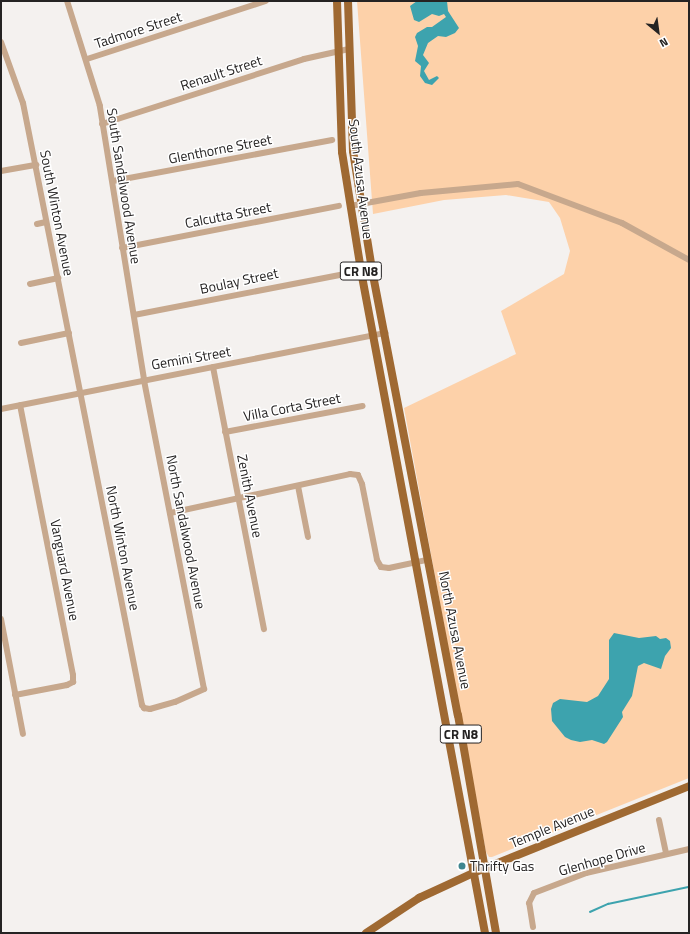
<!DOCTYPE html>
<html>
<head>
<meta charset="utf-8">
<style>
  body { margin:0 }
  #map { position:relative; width:690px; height:934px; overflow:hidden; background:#f4f1ef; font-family:"Titillium Web",sans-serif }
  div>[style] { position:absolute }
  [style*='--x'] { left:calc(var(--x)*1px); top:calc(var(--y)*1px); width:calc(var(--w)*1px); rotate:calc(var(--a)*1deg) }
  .green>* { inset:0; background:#fdd1a9 }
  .water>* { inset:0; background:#3da3ae }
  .stream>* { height:1.5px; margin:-0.75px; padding:0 0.75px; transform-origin:0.75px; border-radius:0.75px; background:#3da3ae }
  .minor>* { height:6px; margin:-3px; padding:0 3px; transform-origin:3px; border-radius:3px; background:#c7a88d }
  .major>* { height:8px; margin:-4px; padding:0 4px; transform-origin:4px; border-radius:4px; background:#9f6932 }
  .dots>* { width:11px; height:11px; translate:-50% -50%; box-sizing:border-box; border:2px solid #fff; border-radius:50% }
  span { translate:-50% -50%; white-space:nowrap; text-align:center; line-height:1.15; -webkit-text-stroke:3px #fff; paint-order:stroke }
  .shield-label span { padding:1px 3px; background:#fff; border:1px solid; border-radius:3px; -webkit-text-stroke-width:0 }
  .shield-label { font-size:13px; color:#252323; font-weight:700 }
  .street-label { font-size:14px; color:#252323 }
  .poi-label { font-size:14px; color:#252323 }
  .left { translate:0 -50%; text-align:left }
  .frame { position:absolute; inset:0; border:2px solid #252323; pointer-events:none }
  .north { position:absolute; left:638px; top:12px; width:40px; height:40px; -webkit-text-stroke:3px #fff; paint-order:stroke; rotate:151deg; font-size:11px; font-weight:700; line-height:16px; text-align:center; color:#252323 }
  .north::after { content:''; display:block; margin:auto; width:14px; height:18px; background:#252323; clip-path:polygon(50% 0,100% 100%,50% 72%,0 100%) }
</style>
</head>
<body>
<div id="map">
  <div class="green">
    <div style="clip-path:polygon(357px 1px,689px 1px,689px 778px,492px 857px,489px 857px,486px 852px,404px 408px,516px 354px,501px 311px,564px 274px,570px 251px,560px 218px,549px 202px,506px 195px,444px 200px,373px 214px)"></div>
  </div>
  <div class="water">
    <div style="clip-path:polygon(417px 1px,447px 1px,448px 11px,459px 28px,455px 33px,446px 37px,438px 36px,428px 43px,423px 55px,429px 63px,424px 71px,429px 80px,437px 76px,439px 78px,432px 85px,425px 83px,420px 76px,421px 66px,415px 61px,418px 46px,415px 37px,417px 33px,427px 27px,432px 27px,446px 17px,444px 14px,439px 16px,432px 14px,419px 22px,414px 20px,410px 6px)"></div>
    <div style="clip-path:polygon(614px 633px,639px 638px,656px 636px,660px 639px,666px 638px,670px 641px,671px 648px,665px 656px,661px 669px,644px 663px,638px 666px,632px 696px,622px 712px,623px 717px,607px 742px,604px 744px,592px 740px,580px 742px,571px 740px,565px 737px,552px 721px,551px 709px,553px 703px,560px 699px,587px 702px,598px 696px,609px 679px,609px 640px)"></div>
  </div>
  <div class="stream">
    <div style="--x:590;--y:912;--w:20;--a:-24"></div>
    <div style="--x:608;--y:904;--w:83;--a:-11.9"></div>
  </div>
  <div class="minor">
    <div style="--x:1;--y:42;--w:65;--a:70.2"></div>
    <div style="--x:23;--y:103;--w:614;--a:78.82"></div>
    <div style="--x:142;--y:705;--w:4;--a:56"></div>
    <div style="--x:144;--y:708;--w:6;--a:9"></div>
    <div style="--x:150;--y:709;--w:26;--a:-16"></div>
    <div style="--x:175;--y:702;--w:32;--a:-24"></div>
    <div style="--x:204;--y:689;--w:316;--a:-101"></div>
    <div style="--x:144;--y:379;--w:277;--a:-99.2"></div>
    <div style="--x:100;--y:106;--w:110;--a:-107.4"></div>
    <div style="--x:87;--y:59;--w:188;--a:-18"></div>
    <div style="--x:102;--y:124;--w:212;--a:-17.8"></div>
    <div style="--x:304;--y:59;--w:46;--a:-12.5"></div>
    <div style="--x:1;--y:171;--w:36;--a:-10"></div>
    <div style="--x:113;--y:181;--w:223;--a:-10.6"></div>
    <div style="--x:350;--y:206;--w:72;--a:-10.4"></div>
    <div style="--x:421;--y:193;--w:97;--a:-5.3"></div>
    <div style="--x:518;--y:184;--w:111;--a:20.6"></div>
    <div style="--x:622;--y:223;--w:77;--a:28.9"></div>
    <div style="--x:37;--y:224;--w:9;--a:-13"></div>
    <div style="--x:122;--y:248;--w:221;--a:-11"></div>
    <div style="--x:30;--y:284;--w:29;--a:-12"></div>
    <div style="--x:134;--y:315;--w:220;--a:-11"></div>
    <div style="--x:21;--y:343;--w:49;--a:-11.8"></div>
    <div style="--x:213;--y:367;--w:267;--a:79"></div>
    <div style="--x:1;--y:409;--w:392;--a:-11.2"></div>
    <div style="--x:225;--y:432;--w:140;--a:-10.7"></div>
    <div style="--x:298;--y:486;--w:52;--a:78.9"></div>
    <div style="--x:170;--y:513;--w:184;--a:-12.2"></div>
    <div style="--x:350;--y:474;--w:8;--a:7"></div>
    <div style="--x:358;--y:475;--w:10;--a:66"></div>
    <div style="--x:362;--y:484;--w:77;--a:78.8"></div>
    <div style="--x:377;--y:560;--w:8;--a:60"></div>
    <div style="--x:381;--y:567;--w:8;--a:7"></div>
    <div style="--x:389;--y:568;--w:40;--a:-12"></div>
    <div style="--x:1;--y:619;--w:117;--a:79.2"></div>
    <div style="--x:15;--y:695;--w:53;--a:-10.9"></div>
    <div style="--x:67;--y:685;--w:7;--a:-27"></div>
    <div style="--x:73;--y:682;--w:7;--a:-90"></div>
    <div style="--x:73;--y:675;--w:275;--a:-101.1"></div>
    <div style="--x:659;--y:820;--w:34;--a:78"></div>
    <div style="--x:533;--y:927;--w:24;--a:-99"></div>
    <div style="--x:529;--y:903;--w:11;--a:-63"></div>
    <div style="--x:534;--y:893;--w:56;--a:-21"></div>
    <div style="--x:586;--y:873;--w:106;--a:-13.1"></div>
  </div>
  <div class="major">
    <div style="--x:337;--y:1;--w:151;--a:88.1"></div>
    <div style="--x:342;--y:152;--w:121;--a:80.9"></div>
    <div style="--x:361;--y:271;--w:674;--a:79.39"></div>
    <div style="--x:348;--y:1;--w:150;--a:88.1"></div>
    <div style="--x:353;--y:151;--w:121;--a:80.9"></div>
    <div style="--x:372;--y:270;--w:453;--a:79.1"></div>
    <div style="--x:458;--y:715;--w:221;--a:80.1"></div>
    <div style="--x:366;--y:933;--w:64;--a:-33.4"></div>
    <div style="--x:419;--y:898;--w:60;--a:-24.8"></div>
    <div style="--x:473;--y:873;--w:233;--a:-21.9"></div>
  </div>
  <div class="dots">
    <div style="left:462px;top:866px;background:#3f868f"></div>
  </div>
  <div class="shield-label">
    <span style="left:361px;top:271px">CR N8</span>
    <span style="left:461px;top:734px">CR N8</span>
  </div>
  <div class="street-label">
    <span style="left:138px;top:30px;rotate:-18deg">Tadmore Street</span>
    <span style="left:221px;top:73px;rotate:-18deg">Renault Street</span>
    <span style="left:220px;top:149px;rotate:-11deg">Glenthorne Street</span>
    <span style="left:361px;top:179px;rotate:83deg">South Azusa Avenue</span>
    <span style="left:124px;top:186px;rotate:81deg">South Sandalwood Avenue</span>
    <span style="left:57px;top:213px;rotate:79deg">South Winton Avenue</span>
    <span style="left:228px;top:215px;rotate:-11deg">Calcutta Street</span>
    <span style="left:239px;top:281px;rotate:-12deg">Boulay Street</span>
    <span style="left:191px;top:358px;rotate:-10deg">Gemini Street</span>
    <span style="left:292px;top:407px;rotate:-11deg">Villa Corta Street</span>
    <span style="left:250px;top:496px;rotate:79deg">Zenith Avenue</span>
    <span style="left:186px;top:532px;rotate:79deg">North Sandalwood Avenue</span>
    <span style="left:123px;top:548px;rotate:79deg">North Winton Avenue</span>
    <span style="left:65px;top:570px;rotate:79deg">Vanguard Avenue</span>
    <span style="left:455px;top:630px;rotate:79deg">North Azusa Avenue</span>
    <span style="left:552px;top:827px;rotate:-22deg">Temple Avenue</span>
    <span style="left:602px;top:859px;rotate:-16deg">Glenhope Drive</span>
  </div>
  <div class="poi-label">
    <span class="left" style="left:470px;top:866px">Thrifty Gas</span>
  </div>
  <div class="frame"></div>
  <div class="north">N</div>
</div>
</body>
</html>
